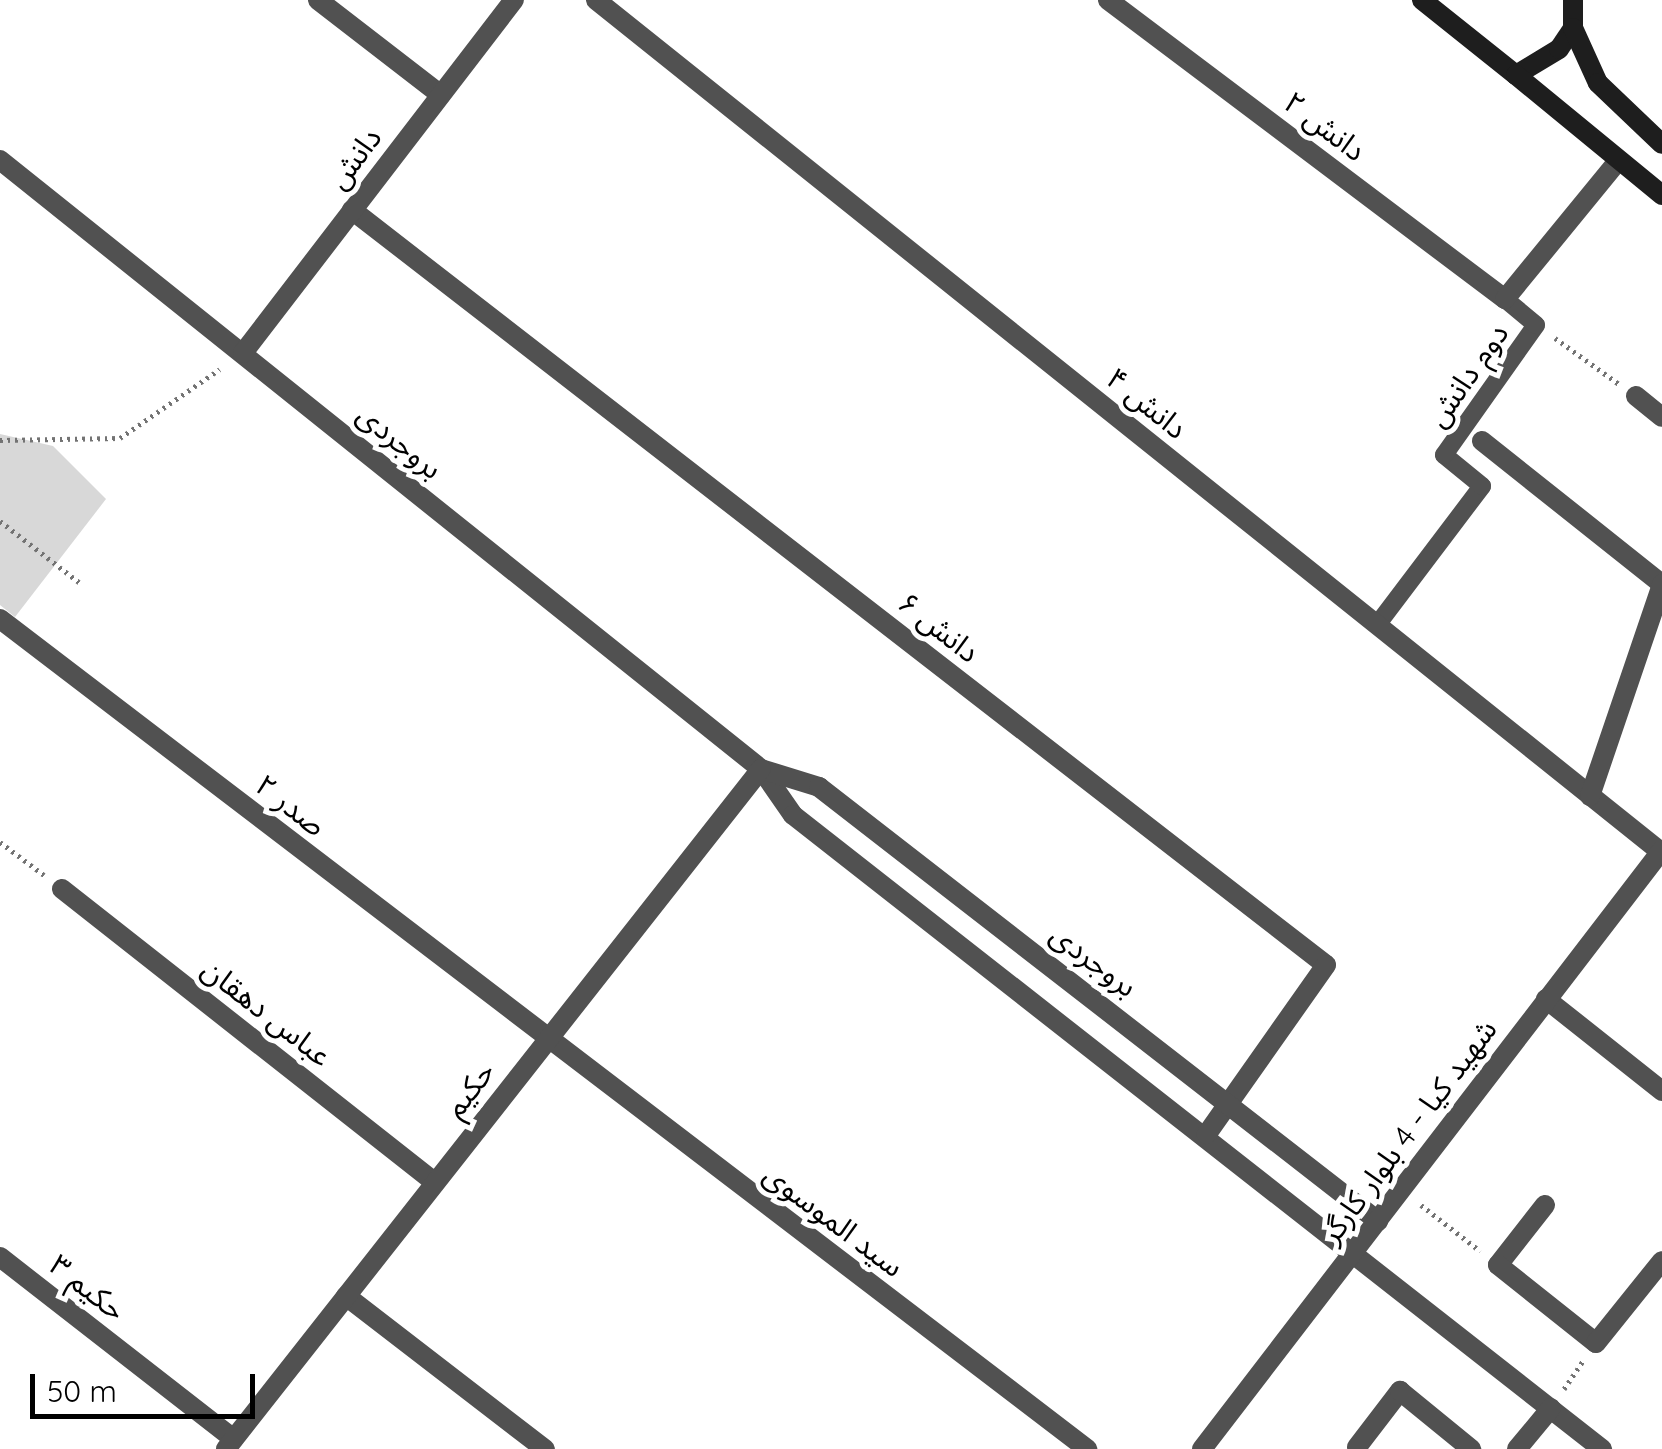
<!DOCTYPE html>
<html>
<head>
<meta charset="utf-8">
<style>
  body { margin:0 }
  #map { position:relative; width:1662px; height:1449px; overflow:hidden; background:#fff; font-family:Quicksand,"Noto Sans Arabic",sans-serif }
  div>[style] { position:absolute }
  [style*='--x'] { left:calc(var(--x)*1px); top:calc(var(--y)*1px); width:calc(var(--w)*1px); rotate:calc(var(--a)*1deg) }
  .green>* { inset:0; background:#d8d8d8 }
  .path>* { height:5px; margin-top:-2.5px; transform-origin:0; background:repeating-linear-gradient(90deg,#737373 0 2.5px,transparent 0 7.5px) }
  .service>* { height:18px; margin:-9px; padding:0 9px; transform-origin:9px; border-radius:9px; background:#515151 }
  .minor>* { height:20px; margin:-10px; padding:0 10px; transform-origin:10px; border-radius:10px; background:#515151 }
  .secondary>* { height:20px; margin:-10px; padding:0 10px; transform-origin:10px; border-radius:10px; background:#1e1e1e }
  span { translate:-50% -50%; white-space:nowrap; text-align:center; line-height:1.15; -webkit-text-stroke:10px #fff; paint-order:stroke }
  .street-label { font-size:30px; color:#000 }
  .scale { position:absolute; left:30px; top:1374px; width:225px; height:45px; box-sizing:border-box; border:5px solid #000; border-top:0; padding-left:12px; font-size:30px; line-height:35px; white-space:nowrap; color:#000; -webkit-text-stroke:8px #fff; paint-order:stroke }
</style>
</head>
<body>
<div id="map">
  <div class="green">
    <div style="clip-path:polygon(0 434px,53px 446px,106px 499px,15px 617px,0 605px)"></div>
  </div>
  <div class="path">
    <div style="--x:1555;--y:338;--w:79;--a:35.7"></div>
    <div style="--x:0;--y:440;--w:120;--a:-1"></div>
    <div style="--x:120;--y:438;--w:121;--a:-34.6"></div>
    <div style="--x:0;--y:521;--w:100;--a:37.7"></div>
    <div style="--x:0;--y:842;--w:55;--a:36.9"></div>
    <div style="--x:1421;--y:1205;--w:75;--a:37.9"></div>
    <div style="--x:1564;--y:1389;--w:34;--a:-56"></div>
  </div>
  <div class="service">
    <div style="--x:1377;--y:625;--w:174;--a:-52.9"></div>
    <div style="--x:1482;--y:486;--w:49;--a:-140.8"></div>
    <div style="--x:1444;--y:455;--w:159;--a:-54.7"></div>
    <div style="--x:1536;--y:325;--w:40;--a:-140"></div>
  </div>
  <div class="minor">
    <div style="--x:318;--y:0;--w:155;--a:37.7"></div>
    <div style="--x:596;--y:0;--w:1364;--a:38.66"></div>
    <div style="--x:1108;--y:0;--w:497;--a:37"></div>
    <div style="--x:1505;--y:299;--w:178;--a:-50.7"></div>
    <div style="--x:0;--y:160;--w:975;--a:38.67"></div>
    <div style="--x:761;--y:769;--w:56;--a:55.2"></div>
    <div style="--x:793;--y:815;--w:1028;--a:38.09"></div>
    <div style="--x:352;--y:210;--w:1232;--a:37.78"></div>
    <div style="--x:1326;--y:965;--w:207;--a:125.2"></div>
    <div style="--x:243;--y:353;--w:445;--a:-52.5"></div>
    <div style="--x:1636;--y:396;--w:33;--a:39"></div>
    <div style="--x:1482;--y:441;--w:230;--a:38.5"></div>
    <div style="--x:0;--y:619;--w:1368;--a:37.36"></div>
    <div style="--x:761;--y:769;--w:61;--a:17.2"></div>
    <div style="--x:819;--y:787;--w:708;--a:37.83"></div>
    <div style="--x:1590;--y:796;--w:224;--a:-71.2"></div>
    <div style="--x:62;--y:889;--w:474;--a:38.2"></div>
    <div style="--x:1546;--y:999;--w:148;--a:38.4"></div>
    <div style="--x:1545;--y:1205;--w:76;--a:128.1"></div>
    <div style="--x:1498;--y:1265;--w:125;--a:38.5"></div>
    <div style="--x:1596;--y:1343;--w:105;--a:-51.2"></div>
    <div style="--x:0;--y:1257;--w:296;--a:37.9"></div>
    <div style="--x:346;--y:1296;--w:251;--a:37.6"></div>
    <div style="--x:1357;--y:1447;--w:71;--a:-52.5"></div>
    <div style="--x:1400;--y:1391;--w:92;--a:39.2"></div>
    <div style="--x:226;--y:1449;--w:865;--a:-51.81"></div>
    <div style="--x:1202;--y:1449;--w:755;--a:-52.48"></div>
    <div style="--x:1517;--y:1449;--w:53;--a:-50.3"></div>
  </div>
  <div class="secondary">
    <div style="--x:1422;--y:0;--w:120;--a:38.6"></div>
    <div style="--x:1516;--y:75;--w:50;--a:-31.2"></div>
    <div style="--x:1559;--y:49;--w:25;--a:-56"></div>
    <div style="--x:1573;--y:28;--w:28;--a:-90"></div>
    <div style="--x:1573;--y:28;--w:60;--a:65.6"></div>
    <div style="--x:1598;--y:83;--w:88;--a:43.6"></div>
    <div style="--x:1516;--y:75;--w:189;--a:39.4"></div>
  </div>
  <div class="street-label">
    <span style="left:1325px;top:126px;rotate:37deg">دانش ۲</span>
    <span style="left:354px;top:158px;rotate:-53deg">دانش</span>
    <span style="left:1467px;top:375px;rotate:-55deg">دوم دانش</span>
    <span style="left:1147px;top:403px;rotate:39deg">دانش ۴</span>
    <span style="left:400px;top:441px;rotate:39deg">بروجردی</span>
    <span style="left:939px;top:627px;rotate:38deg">دانش ۶</span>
    <span style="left:291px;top:805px;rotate:38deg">صدر ۲</span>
    <span style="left:1094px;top:960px;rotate:37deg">بروجردی</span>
    <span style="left:267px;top:1012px;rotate:38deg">عباس دهقان</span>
    <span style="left:469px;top:1089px;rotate:-52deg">حکیم</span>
    <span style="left:1408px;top:1131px;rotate:-53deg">شهید کیا - 4 بلوار کارگر</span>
    <span style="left:834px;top:1220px;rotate:37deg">سید الموسوی</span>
    <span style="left:88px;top:1287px;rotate:38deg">حکیم ۳</span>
  </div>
  <div class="scale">50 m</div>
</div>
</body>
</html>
